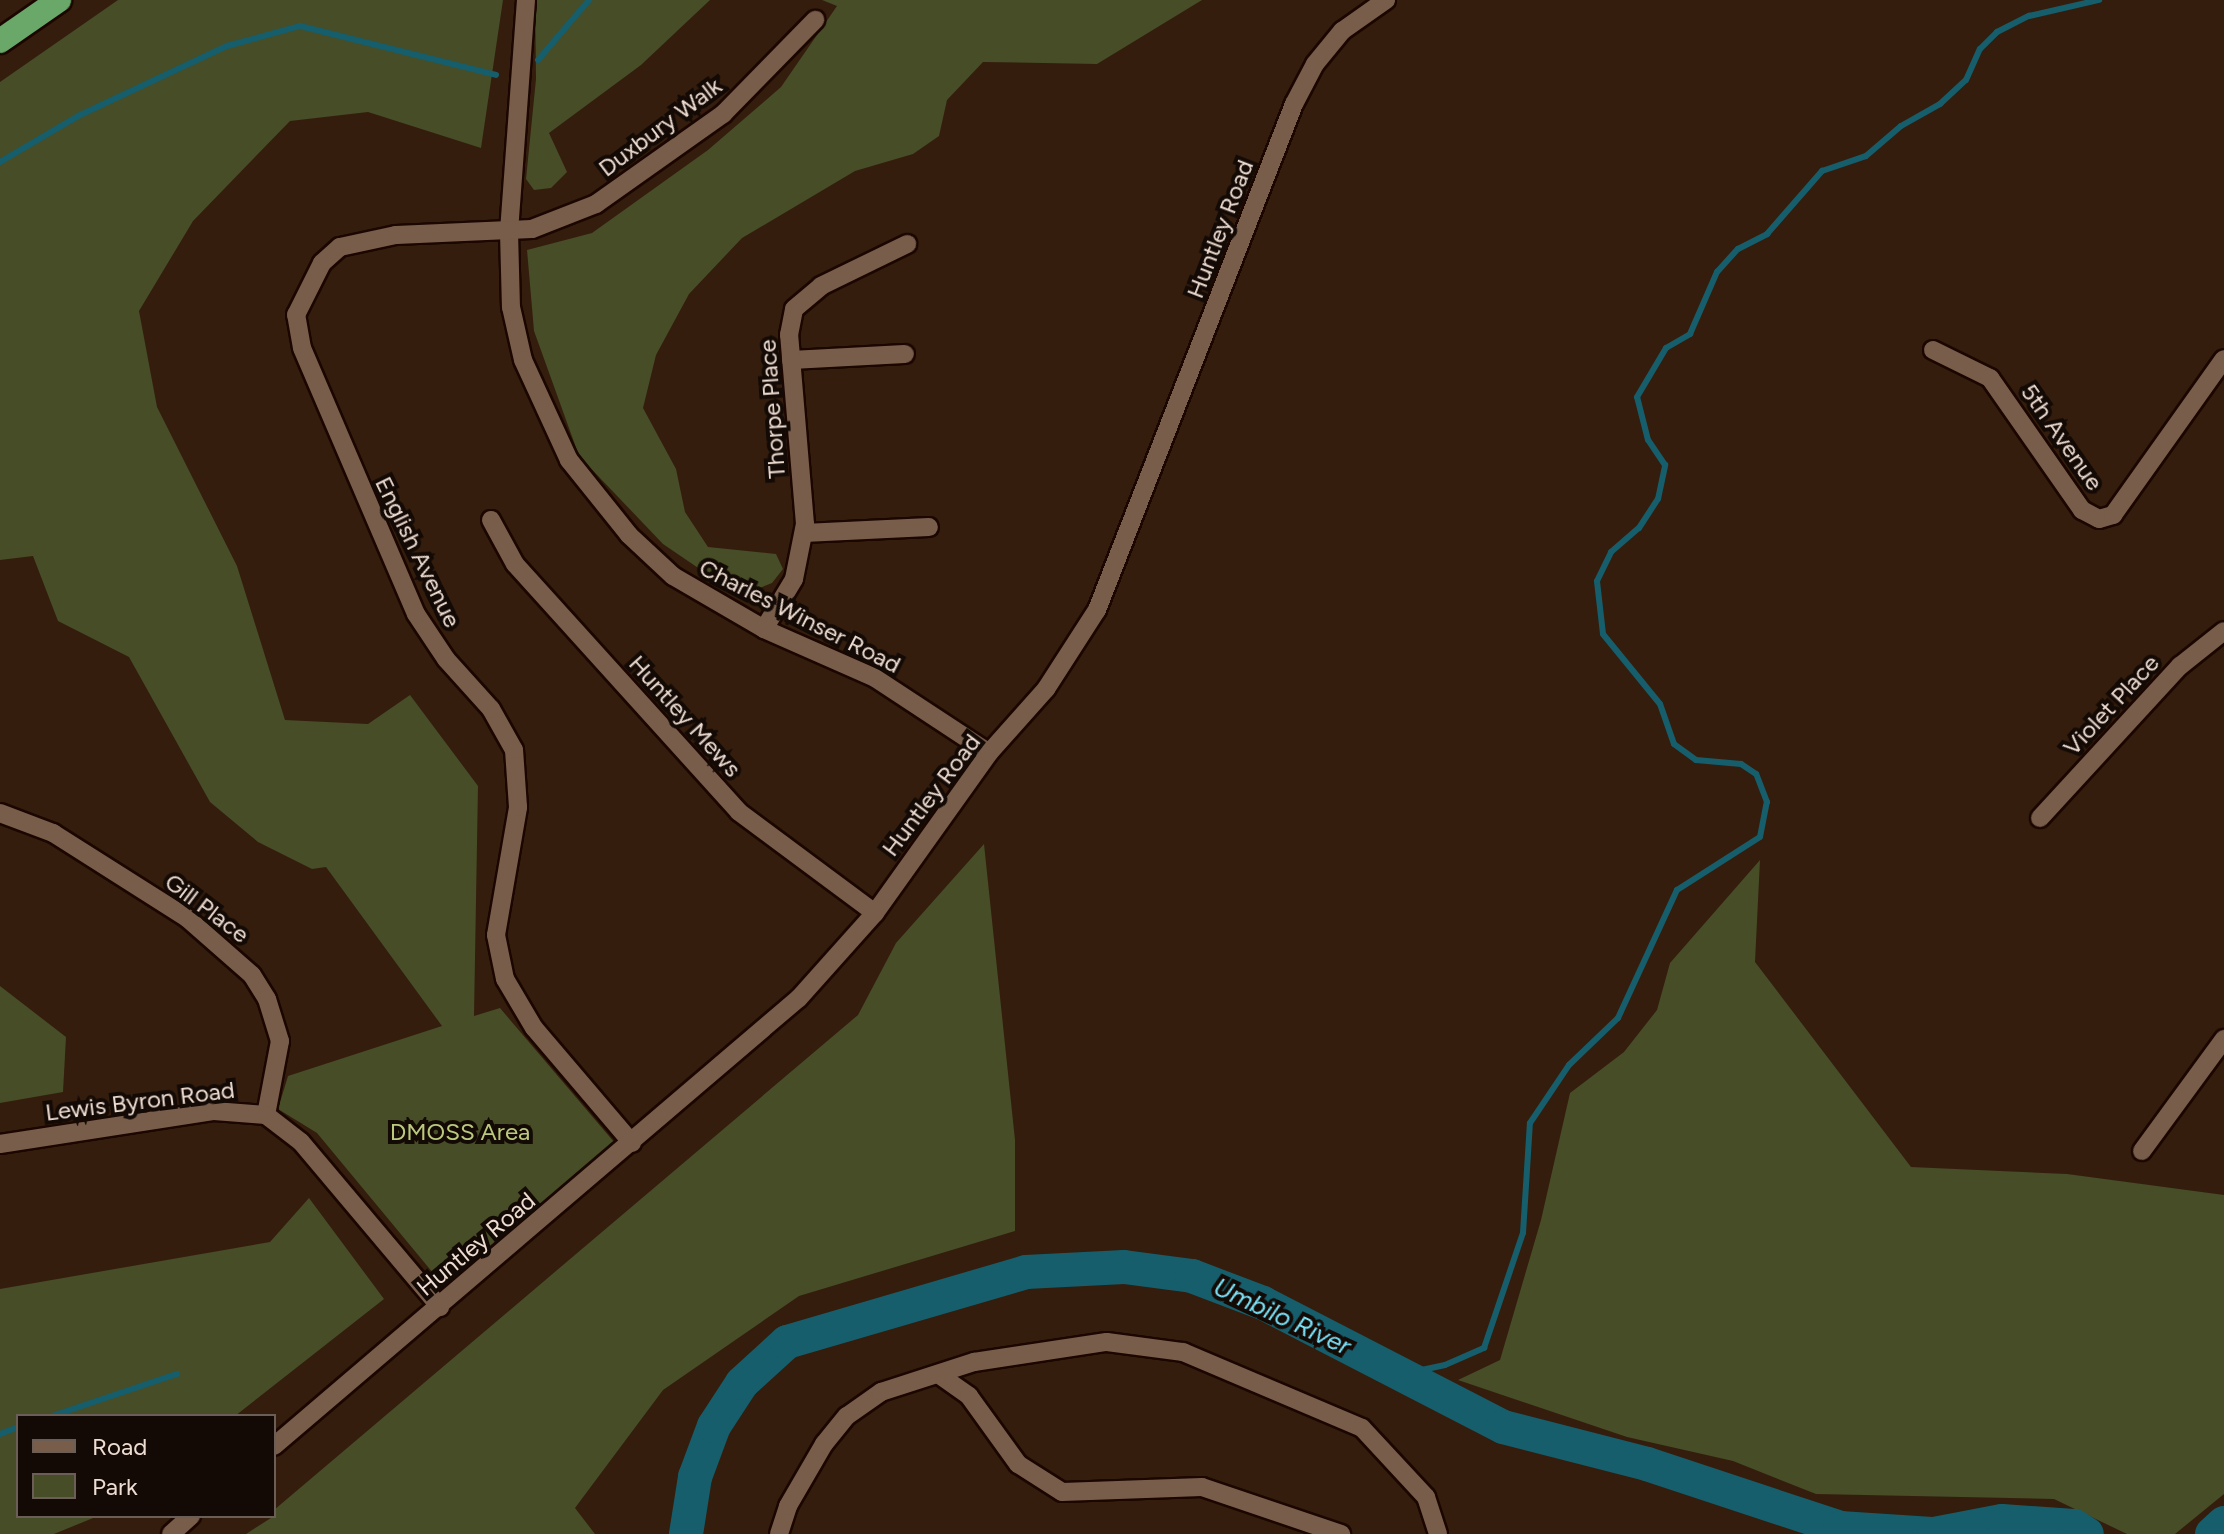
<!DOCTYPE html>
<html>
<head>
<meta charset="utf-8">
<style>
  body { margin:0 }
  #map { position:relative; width:2224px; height:1534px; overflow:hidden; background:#341d0d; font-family:Figtree,sans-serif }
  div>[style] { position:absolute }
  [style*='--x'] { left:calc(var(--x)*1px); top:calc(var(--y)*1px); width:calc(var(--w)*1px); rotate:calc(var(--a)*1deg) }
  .green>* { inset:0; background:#464d27 }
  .stream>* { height:6px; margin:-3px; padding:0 3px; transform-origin:3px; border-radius:3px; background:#165e6c }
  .river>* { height:34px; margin:-17px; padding:0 17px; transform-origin:17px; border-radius:17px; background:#165e6c }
  .roads { filter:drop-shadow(2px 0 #1b0600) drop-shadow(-2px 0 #1b0600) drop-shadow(0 2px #1b0600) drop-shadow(0 -2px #1b0600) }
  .street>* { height:18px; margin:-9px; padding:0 9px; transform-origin:9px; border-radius:9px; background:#785d4b }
  .highway>* { height:24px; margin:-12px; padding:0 12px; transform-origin:12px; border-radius:12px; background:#69a868 }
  span { translate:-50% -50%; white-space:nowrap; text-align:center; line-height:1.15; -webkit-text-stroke:8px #140a05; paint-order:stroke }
  .street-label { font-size:24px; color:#edddd3 }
  .park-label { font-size:24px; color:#bac97d }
  .water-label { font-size:26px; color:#7ae1f7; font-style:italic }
  .legend { position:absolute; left:16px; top:1414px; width:260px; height:104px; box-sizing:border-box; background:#140a05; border:2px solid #6b5e57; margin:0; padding:10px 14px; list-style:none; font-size:24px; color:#edddd3 }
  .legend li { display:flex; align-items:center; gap:16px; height:40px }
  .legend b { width:40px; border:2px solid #6b5e57 }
</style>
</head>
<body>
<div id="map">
  <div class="green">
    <div style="clip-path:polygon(118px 0,503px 0,481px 148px,368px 112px,290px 121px,193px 221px,139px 311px,157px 407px,237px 566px,285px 720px,368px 724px,410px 695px,478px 786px,474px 1016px,500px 1008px,614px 1142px,443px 1285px,317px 1133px,278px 1109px,288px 1076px,442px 1026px,326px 867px,312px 869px,258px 842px,210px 802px,129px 657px,58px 621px,33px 556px,0 560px,0 82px)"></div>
    <div style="clip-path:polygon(535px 0,710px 0,641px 65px,549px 133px,567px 172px,551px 188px,534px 190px,526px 179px,536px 79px)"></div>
    <div style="clip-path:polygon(822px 0,1202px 0,1097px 64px,983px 62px,947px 100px,939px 136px,913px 154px,855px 171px,742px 238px,689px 294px,656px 355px,643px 408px,676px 469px,685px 512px,708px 547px,776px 554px,783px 569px,772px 583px,752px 591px,732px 591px,663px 544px,579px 456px,534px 331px,527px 250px,592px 233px,708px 150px,781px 87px,837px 6px)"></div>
    <div style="clip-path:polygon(984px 844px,1015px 1140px,1015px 1231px,799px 1296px,663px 1390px,575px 1508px,595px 1534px,246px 1534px,274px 1516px,274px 1510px,858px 1015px,896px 943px)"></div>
    <div style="clip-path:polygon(1760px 860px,1755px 962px,1911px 1167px,2067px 1174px,2224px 1195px,2224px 1494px,2175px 1534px,2127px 1534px,2054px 1499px,1816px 1494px,1733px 1461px,1627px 1437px,1458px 1380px,1500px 1360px,1541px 1220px,1570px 1093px,1624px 1052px,1657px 1010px,1670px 963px)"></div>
    <div style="clip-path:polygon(0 986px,66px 1037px,63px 1092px,0 1103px)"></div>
    <div style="clip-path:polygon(309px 1198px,384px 1299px,235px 1416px,18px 1416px,18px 1516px,98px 1516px,54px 1534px,0 1534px,0 1289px,270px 1242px)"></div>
  </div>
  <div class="stream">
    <div style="--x:538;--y:60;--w:79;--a:-49.6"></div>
    <div style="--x:0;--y:162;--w:91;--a:-30.5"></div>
    <div style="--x:78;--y:116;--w:165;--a:-25.2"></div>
    <div style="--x:227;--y:46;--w:76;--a:-15.3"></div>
    <div style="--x:300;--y:26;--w:202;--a:14"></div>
    <div style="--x:1403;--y:1374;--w:43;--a:-12.1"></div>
    <div style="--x:1445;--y:1365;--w:43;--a:-23.6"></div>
    <div style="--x:1484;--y:1348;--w:121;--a:-71.3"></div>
    <div style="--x:1523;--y:1233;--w:110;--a:-86.4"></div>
    <div style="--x:1530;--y:1123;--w:70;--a:-56.1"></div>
    <div style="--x:1569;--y:1065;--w:68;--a:-43.8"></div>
    <div style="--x:1618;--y:1018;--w:141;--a:-65.3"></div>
    <div style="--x:1677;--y:890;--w:98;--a:-32.6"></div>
    <div style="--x:1760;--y:837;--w:36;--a:-79"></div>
    <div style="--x:1767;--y:802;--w:30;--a:-111"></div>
    <div style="--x:1756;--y:774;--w:18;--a:-146"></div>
    <div style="--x:1741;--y:764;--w:45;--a:-174.9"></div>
    <div style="--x:1696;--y:760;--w:27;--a:-144"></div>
    <div style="--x:1674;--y:744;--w:42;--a:-109.3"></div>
    <div style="--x:1660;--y:704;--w:90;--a:-129.2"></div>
    <div style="--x:1603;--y:634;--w:53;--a:-96.5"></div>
    <div style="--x:1597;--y:581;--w:32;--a:-64"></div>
    <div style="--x:1611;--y:552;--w:37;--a:-41"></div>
    <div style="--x:1639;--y:528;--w:35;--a:-57"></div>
    <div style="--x:1658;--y:499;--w:35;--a:-78"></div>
    <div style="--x:1665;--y:465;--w:30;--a:-124"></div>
    <div style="--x:1648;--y:440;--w:44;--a:-104.3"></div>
    <div style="--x:1637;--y:397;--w:57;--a:-59.4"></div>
    <div style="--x:1666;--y:348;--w:28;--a:-30"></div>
    <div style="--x:1690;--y:334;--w:68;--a:-66.5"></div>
    <div style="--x:1717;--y:272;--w:31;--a:-48"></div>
    <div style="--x:1738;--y:249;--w:33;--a:-27"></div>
    <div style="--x:1767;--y:234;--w:84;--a:-48.9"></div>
    <div style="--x:1822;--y:171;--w:46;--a:-18.8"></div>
    <div style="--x:1866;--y:156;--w:46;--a:-40.6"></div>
    <div style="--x:1901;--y:126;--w:45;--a:-29.4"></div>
    <div style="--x:1940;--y:104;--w:35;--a:-43"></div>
    <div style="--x:1966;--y:80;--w:34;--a:-66"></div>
    <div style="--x:1980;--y:49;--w:24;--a:-45"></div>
    <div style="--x:1997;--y:32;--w:36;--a:-27"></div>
    <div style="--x:2029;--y:16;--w:72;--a:-12.9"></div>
    <div style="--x:52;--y:1416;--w:132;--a:-18.6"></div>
    <div style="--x:0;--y:1434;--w:19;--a:-21"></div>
  </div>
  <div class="river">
    <div style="--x:686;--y:1534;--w:58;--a:-81"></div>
    <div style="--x:695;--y:1477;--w:54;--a:-69.6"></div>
    <div style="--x:714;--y:1426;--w:51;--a:-56.9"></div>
    <div style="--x:742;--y:1383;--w:61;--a:-42.3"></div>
    <div style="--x:787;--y:1342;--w:249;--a:-16.3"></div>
    <div style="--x:1026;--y:1272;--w:98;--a:-2.9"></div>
    <div style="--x:1124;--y:1267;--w:69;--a:7.5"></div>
    <div style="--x:1192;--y:1276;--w:76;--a:20.8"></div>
    <div style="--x:1263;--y:1303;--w:270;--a:27.3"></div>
    <div style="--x:1503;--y:1427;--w:149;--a:14.4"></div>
    <div style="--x:1647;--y:1464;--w:203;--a:18.3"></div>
    <div style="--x:1840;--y:1528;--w:92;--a:3.7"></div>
    <div style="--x:1934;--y:1534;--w:69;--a:-10.8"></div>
    <div style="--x:2002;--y:1521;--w:72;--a:4"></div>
    <div style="--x:2074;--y:1526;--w:15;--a:32"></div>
    <div style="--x:2212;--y:1534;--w:16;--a:-43"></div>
  </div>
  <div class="roads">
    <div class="street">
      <div style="--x:526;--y:0;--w:233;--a:94.2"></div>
      <div style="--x:509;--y:232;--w:75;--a:88.5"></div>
      <div style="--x:511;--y:307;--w:54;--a:77.2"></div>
      <div style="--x:523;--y:360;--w:110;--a:65.3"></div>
      <div style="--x:569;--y:460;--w:96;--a:51.3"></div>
      <div style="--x:629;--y:535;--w:60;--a:43"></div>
      <div style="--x:673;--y:576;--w:105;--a:30.2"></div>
      <div style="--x:764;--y:629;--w:121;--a:23.8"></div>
      <div style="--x:875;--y:678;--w:136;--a:33.3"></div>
      <div style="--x:1933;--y:350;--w:64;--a:26.2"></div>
      <div style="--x:1990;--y:378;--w:161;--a:55.1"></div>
      <div style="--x:2082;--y:510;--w:19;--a:28"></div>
      <div style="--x:2099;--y:519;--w:15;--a:-16"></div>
      <div style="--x:2113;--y:515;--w:191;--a:-54.6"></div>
      <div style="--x:791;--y:360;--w:114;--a:-3"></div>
      <div style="--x:491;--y:520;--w:50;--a:61.4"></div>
      <div style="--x:515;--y:564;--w:334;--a:47.9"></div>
      <div style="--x:739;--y:812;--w:169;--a:36.6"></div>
      <div style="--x:804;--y:533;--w:125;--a:-2.7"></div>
      <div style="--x:764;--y:629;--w:58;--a:-59"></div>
      <div style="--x:794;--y:579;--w:56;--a:-78.7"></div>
      <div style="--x:805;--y:524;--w:190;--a:-94.8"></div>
      <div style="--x:789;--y:335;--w:26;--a:-79"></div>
      <div style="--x:794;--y:309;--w:35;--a:-40"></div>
      <div style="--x:821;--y:286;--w:96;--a:-26"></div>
      <div style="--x:0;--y:813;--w:57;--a:20.7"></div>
      <div style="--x:53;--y:833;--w:159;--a:32.4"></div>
      <div style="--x:187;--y:918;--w:86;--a:41.2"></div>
      <div style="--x:252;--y:975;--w:28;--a:58"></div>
      <div style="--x:267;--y:999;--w:44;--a:72.8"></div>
      <div style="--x:280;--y:1041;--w:75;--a:100.7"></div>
      <div style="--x:2040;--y:818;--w:207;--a:-47.4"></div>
      <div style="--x:2180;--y:666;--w:56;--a:-38.5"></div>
      <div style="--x:632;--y:1143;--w:151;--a:-130.4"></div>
      <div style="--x:534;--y:1028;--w:57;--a:-120.6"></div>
      <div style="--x:505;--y:979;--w:45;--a:-101.6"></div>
      <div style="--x:496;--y:935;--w:130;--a:-80.2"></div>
      <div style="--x:518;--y:807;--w:57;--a:-94"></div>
      <div style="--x:514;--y:750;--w:47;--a:-119.3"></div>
      <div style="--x:491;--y:709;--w:67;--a:-132"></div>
      <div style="--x:446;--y:659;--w:54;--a:-123.7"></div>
      <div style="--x:416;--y:614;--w:289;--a:-113.2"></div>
      <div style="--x:302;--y:348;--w:34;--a:-100"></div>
      <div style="--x:296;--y:315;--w:58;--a:-63.4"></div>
      <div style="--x:322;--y:263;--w:24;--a:-42"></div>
      <div style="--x:340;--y:247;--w:57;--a:-12.1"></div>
      <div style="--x:396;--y:235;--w:136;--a:-2.5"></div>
      <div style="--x:532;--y:229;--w:69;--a:-21.3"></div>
      <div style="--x:596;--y:204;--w:156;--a:-35.3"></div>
      <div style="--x:723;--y:114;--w:132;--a:-45.6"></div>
      <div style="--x:0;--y:1144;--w:217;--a:-8.8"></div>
      <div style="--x:214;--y:1111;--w:52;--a:4.4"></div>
      <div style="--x:266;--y:1115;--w:44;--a:37.6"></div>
      <div style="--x:301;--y:1142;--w:216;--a:49.9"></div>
      <div style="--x:2142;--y:1151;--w:139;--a:-53.8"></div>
      <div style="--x:938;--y:1374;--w:38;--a:35"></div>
      <div style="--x:969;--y:1396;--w:84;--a:54.2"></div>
      <div style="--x:1018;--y:1464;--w:52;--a:32.5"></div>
      <div style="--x:1062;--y:1492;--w:140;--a:-2"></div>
      <div style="--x:1202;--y:1487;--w:147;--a:18.7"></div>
      <div style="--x:274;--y:1446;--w:690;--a:-40.48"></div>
      <div style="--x:799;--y:998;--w:114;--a:-48.2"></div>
      <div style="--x:875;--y:913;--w:196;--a:-54.5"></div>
      <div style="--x:989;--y:753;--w:86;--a:-48.3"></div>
      <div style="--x:1046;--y:689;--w:94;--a:-57.2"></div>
      <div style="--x:1097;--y:610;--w:543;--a:-68.73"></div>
      <div style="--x:1294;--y:104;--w:45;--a:-62.3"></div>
      <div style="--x:1315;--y:64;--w:43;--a:-50.7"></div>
      <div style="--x:1342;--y:31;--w:54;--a:-35.2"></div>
      <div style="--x:171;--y:1534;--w:27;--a:-42"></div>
      <div style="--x:779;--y:1534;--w:29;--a:-72"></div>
      <div style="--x:788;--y:1506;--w:72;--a:-59.9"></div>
      <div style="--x:824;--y:1444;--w:36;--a:-51"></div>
      <div style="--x:847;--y:1416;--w:42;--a:-35.2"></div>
      <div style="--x:881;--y:1392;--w:98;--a:-17.9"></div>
      <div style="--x:974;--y:1362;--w:134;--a:-8.6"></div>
      <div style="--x:1107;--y:1342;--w:77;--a:7.5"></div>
      <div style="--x:1183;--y:1352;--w:194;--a:23"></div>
      <div style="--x:1362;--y:1428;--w:94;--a:47.2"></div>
      <div style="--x:1426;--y:1497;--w:39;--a:72"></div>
    </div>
    <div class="highway">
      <div style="--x:0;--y:41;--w:72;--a:-34.8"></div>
    </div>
  </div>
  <div class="street-label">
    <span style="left:660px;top:127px;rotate:-37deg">Duxbury Walk</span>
    <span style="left:1220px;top:229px;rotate:-69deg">Huntley Road</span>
    <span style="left:772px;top:409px;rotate:-94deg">Thorpe Place</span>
    <span style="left:2062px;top:437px;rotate:55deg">5th Avenue</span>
    <span style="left:418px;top:552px;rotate:64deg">English Avenue</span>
    <span style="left:800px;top:616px;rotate:27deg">Charles Winser Road</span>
    <span style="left:2111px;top:705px;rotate:-47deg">Violet Place</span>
    <span style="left:685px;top:716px;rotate:48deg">Huntley Mews</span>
    <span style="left:931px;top:795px;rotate:-53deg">Huntley Road</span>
    <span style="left:207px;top:908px;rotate:37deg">Gill Place</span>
    <span style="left:140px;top:1101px;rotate:-7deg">Lewis Byron Road</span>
    <span style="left:476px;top:1244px;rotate:-40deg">Huntley Road</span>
  </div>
  <div class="park-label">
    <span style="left:460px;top:1132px">DMOSS Area</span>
  </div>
  <div class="water-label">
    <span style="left:1282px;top:1317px;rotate:25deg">Umbilo River</span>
  </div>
  <ul class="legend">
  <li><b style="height:10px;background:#785d4b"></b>Road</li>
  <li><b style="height:22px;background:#464d27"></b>Park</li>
  </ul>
</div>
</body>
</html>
